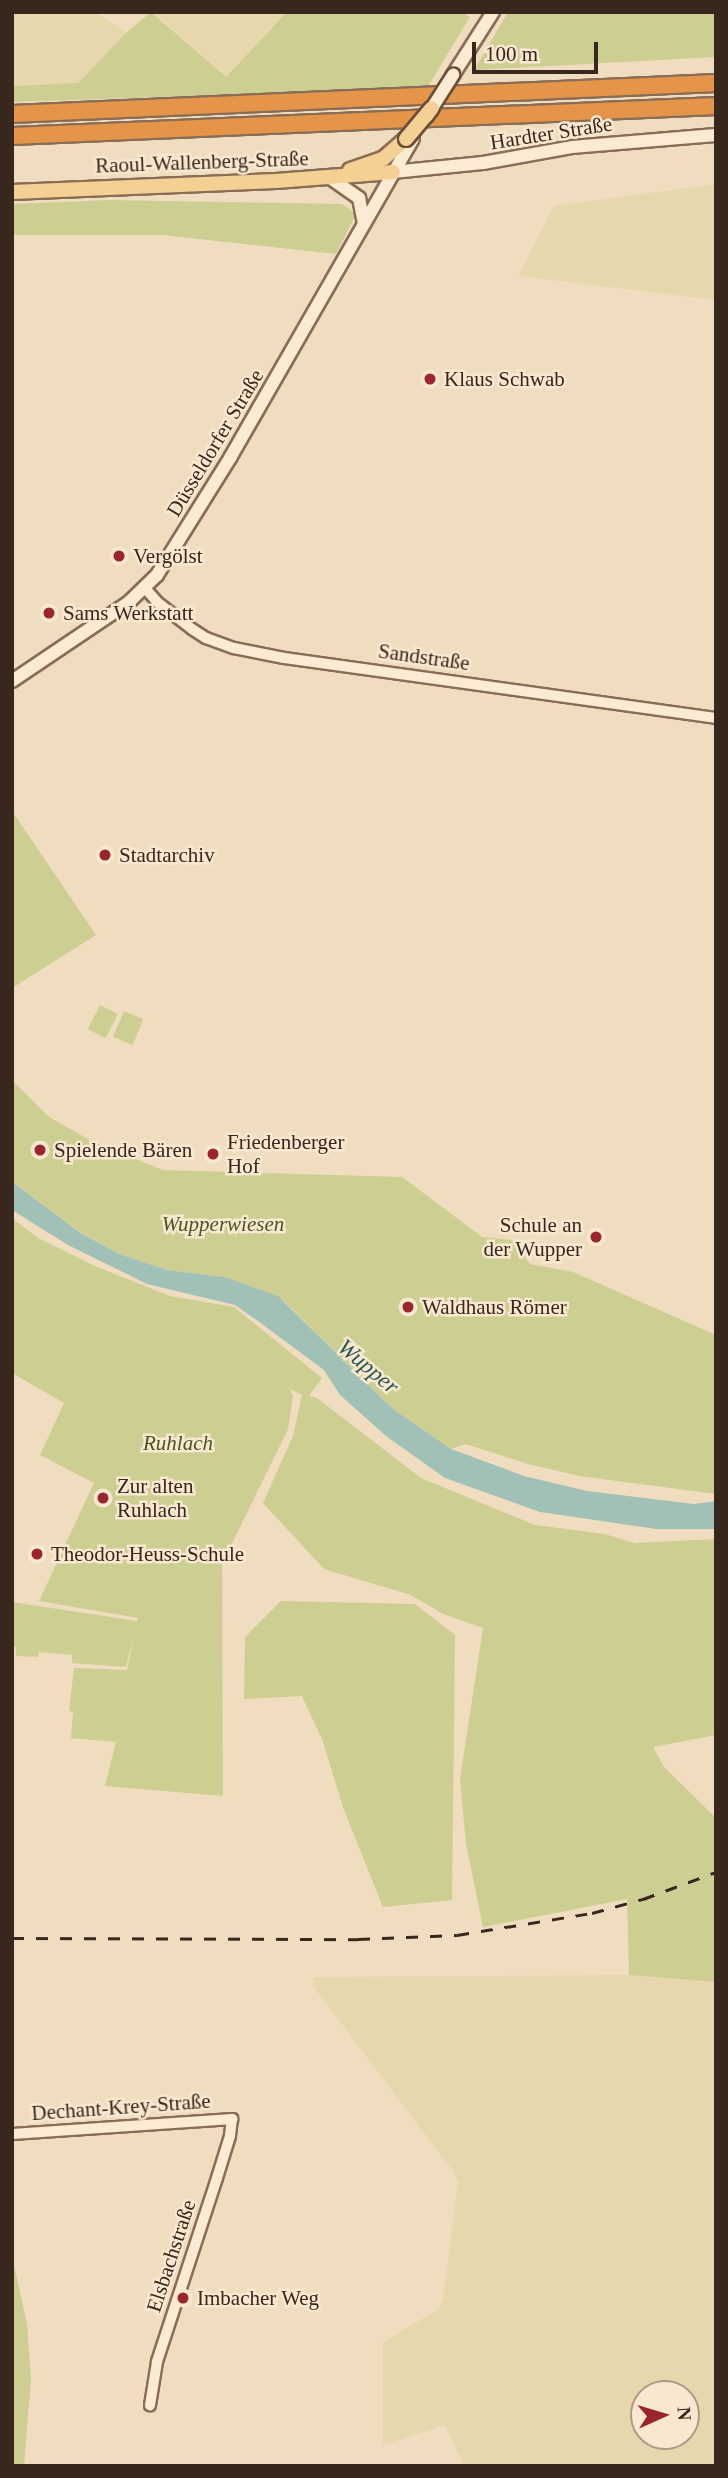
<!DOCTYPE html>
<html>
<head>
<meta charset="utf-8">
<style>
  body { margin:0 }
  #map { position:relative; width:728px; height:2478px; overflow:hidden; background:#f0ddbf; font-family:Georgia,serif }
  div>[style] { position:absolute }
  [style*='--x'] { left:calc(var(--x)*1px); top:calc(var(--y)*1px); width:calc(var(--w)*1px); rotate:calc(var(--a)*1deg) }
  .farmland>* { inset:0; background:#e6d8ac }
  .green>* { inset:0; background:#ccce92; transform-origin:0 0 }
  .water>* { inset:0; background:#a2c1b6 }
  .roads { filter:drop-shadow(2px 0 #896d56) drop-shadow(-2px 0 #896d56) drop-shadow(0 2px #896d56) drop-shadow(0 -2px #896d56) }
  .tertiary>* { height:10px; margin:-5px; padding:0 5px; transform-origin:5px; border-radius:5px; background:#faebd2 }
  .secondary>* { height:12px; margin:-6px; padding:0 6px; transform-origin:6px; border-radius:6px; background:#faebd2 }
  .primary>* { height:14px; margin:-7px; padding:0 7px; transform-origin:7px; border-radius:7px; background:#f5d094 }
  .motorway>* { height:16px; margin:-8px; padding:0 8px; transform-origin:8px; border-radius:8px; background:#e4954a }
  .rail>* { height:2.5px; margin-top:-1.25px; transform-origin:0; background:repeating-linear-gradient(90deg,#38271c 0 12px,transparent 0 24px) }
  .bridges { filter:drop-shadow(2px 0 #6b4f3a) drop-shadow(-2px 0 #6b4f3a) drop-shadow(0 2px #6b4f3a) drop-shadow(0 -2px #6b4f3a) }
  .secondary-bridge>* { height:12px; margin:-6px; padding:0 6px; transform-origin:6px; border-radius:6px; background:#faebd2 }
  .primary-bridge>* { height:14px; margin:-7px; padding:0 7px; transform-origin:7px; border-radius:7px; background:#f5d094 }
  .dots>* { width:19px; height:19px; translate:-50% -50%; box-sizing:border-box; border:4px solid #f7e8cf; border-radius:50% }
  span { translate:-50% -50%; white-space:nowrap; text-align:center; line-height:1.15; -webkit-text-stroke:5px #f7e8cf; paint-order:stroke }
  .street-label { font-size:21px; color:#38271c }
  .poi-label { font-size:21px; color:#38271c }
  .left { translate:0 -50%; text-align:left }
  .right { translate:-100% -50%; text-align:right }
  .park-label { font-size:21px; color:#4c5521; font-style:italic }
  .water-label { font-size:23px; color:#2a5852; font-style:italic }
  .frame { position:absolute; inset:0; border:14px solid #38271c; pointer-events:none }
  .north { position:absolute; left:630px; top:2380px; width:70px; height:70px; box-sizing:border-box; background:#f7e8cf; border:2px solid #ab9b87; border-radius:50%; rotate:86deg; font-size:19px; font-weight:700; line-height:28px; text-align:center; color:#38271c }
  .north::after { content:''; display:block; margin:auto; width:24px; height:32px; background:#9b242e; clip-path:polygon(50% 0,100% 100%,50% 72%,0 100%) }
  .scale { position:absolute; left:472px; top:42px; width:126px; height:32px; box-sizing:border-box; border:4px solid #38271c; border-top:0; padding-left:9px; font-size:21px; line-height:24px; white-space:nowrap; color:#38271c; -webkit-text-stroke:5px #f7e8cf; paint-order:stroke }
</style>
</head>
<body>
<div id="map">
  <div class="farmland">
    <div style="clip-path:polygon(12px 12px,94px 12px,127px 32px,78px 83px,12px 86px)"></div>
    <div style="clip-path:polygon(153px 12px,287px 12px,226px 77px)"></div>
    <div style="clip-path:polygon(716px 184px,716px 300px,518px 276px,554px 206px)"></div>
    <div style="clip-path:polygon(evenodd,629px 1975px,716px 1982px,716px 2466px,464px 2466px,445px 2425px,383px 2445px,383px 2342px,437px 2310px,443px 2300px,458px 2183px,453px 2171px,313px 1986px,313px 1977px,629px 1975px,644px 2394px,686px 2394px,686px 2436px,644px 2436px,644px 2394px)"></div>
  </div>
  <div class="green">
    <div style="clip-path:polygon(151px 12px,226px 77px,287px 12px,462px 12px,470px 17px,427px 88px,12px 102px,12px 86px,78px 83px,127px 32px)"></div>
    <div style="clip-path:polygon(508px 12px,716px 12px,716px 57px,474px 70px)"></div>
    <div style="clip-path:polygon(109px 200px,342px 204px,356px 214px,336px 254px,162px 235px,12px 235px,12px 204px)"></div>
    <div style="clip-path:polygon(12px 811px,96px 935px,12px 988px)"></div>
    <div style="left:100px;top:1005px;width:20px;height:27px;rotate:27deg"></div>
    <div style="left:124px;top:1011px;width:21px;height:28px;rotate:23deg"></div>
    <div style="clip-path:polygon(12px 1080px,49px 1117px,93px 1142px,163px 1170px,402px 1177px,482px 1237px,513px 1240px,530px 1264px,573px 1272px,716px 1335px,716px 1494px,579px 1476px,528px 1464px,466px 1444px,451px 1449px,393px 1409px,283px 1300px,224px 1277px,167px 1270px,119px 1254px,82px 1233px,12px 1182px)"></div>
    <div style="clip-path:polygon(12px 1218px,38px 1238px,95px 1266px,170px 1296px,234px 1307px,322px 1378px,309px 1396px,317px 1398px,421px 1478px,535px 1525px,605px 1534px,634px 1543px,716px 1539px,716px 1735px,653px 1747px,664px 1767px,716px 1818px,716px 1982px,629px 1975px,627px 1899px,483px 1927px,466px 1844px,460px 1779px,483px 1628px,443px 1614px,411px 1595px,324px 1569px,263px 1503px,293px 1436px,302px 1395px,290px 1389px,293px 1396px,288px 1429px,222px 1564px,223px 1796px,105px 1786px,116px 1742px,71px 1738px,73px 1712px,69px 1711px,74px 1668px,127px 1670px,135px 1632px,126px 1667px,72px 1663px,72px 1655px,39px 1652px,38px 1657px,16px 1656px,16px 1647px,12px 1647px,12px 1602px,137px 1621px,138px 1618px,39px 1601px,94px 1483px,40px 1455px,64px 1403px,12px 1373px)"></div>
    <div style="clip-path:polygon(281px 1601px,415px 1604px,455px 1635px,452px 1900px,383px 1907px,344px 1810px,322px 1739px,302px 1696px,244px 1699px,245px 1637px)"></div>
    <div style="clip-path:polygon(12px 2256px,27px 2324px,31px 2379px,24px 2466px,12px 2466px)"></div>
  </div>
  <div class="water">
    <div style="clip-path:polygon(12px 1182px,81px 1233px,119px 1254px,167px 1270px,224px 1277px,278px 1296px,393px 1409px,451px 1449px,524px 1476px,587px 1491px,694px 1504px,716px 1501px,716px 1529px,656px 1529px,540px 1512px,445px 1478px,386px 1436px,340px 1395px,324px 1370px,262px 1324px,235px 1305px,147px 1284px,68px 1245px,12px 1210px)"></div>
  </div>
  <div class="roads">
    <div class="tertiary">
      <div style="--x:145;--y:588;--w:18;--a:49"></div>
      <div style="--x:157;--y:602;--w:44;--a:37.6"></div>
      <div style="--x:192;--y:629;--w:17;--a:33"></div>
      <div style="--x:206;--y:638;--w:30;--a:20"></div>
      <div style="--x:234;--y:648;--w:51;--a:11.3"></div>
      <div style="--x:284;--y:658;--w:436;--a:7.9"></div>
      <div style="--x:12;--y:2134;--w:221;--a:-3.9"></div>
      <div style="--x:232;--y:2119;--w:17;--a:97"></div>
      <div style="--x:230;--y:2136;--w:44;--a:107.2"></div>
      <div style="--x:217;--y:2178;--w:194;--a:108.1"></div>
      <div style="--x:157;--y:2362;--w:44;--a:99.2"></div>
    </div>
    <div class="secondary">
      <div style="--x:453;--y:75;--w:75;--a:-57.6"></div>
      <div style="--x:393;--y:172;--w:90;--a:-5.7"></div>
      <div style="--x:483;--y:163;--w:90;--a:-10.2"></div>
      <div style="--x:572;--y:147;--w:144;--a:-4.8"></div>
      <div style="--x:329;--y:177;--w:37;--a:35"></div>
      <div style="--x:359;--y:198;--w:26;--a:79"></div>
      <div style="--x:12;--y:681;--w:141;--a:-34"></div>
      <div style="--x:129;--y:602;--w:39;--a:-44"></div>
      <div style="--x:157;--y:575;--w:138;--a:-58"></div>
      <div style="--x:230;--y:458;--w:368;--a:-60.2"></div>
    </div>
    <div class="primary">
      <div style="--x:350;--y:170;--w:36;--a:-19"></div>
      <div style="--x:384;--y:158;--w:29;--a:-41"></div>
      <div style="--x:12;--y:192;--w:264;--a:-2.4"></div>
      <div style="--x:276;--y:181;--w:117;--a:-4.4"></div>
    </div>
    <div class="motorway">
      <div style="--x:12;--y:114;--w:705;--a:-2.52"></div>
      <div style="--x:12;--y:136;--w:705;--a:-2.44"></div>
    </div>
  </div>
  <div class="rail">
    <div style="--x:12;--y:1938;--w:346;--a:0.2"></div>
    <div style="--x:358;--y:1939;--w:99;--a:-2.3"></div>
    <div style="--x:457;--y:1935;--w:137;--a:-9.3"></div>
    <div style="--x:592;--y:1913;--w:53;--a:-15.4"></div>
    <div style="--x:643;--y:1899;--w:78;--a:-20.3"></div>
  </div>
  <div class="bridges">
    <div class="secondary-bridge">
      <div style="--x:427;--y:116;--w:49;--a:-57.6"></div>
    </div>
    <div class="primary-bridge">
      <div style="--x:406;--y:139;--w:40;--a:-50"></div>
    </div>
  </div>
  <div class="dots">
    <div style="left:430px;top:379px;background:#9b242e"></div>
    <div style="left:119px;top:556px;background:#9b242e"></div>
    <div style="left:49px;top:613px;background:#9b242e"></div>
    <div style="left:105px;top:855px;background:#9b242e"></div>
    <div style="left:40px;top:1150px;background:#9b242e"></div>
    <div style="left:213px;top:1154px;background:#9b242e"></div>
    <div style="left:596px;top:1237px;background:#9b242e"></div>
    <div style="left:408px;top:1307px;background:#9b242e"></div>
    <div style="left:103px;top:1498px;background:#9b242e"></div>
    <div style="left:37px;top:1554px;background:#9b242e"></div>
    <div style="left:183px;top:2298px;background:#9b242e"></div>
  </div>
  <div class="street-label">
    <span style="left:551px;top:133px;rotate:-9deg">Hardter Straße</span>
    <span style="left:202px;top:162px;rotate:-2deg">Raoul-Wallenberg-Straße</span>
    <span style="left:215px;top:443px;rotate:-59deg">Düsseldorfer Straße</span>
    <span style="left:424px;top:657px;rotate:8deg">Sandstraße</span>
    <span style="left:121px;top:2107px;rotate:-4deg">Dechant-Krey-Straße</span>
    <span style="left:171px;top:2256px;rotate:-72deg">Elsbachstraße</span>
  </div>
  <div class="poi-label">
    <span class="left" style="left:444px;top:379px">Klaus Schwab</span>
    <span class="left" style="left:133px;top:556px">Vergölst</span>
    <span class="left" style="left:63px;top:613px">Sams Werkstatt</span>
    <span class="left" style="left:119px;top:855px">Stadtarchiv</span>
    <span class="left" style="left:227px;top:1154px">Friedenberger<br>Hof</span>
    <span class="left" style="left:54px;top:1150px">Spielende Bären</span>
    <span class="right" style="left:582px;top:1237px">Schule an<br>der Wupper</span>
    <span class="left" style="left:422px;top:1307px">Waldhaus Römer</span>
    <span class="left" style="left:117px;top:1498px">Zur alten<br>Ruhlach</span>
    <span class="left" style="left:51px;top:1554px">Theodor-Heuss-Schule</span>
    <span class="left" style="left:197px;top:2298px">Imbacher Weg</span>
  </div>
  <div class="park-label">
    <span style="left:223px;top:1224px">Wupperwiesen</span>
    <span style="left:178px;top:1443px">Ruhlach</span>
  </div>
  <div class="water-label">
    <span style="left:368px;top:1367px;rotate:40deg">Wupper</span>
  </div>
  <div class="frame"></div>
  <div class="north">N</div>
  <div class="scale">100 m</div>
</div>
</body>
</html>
